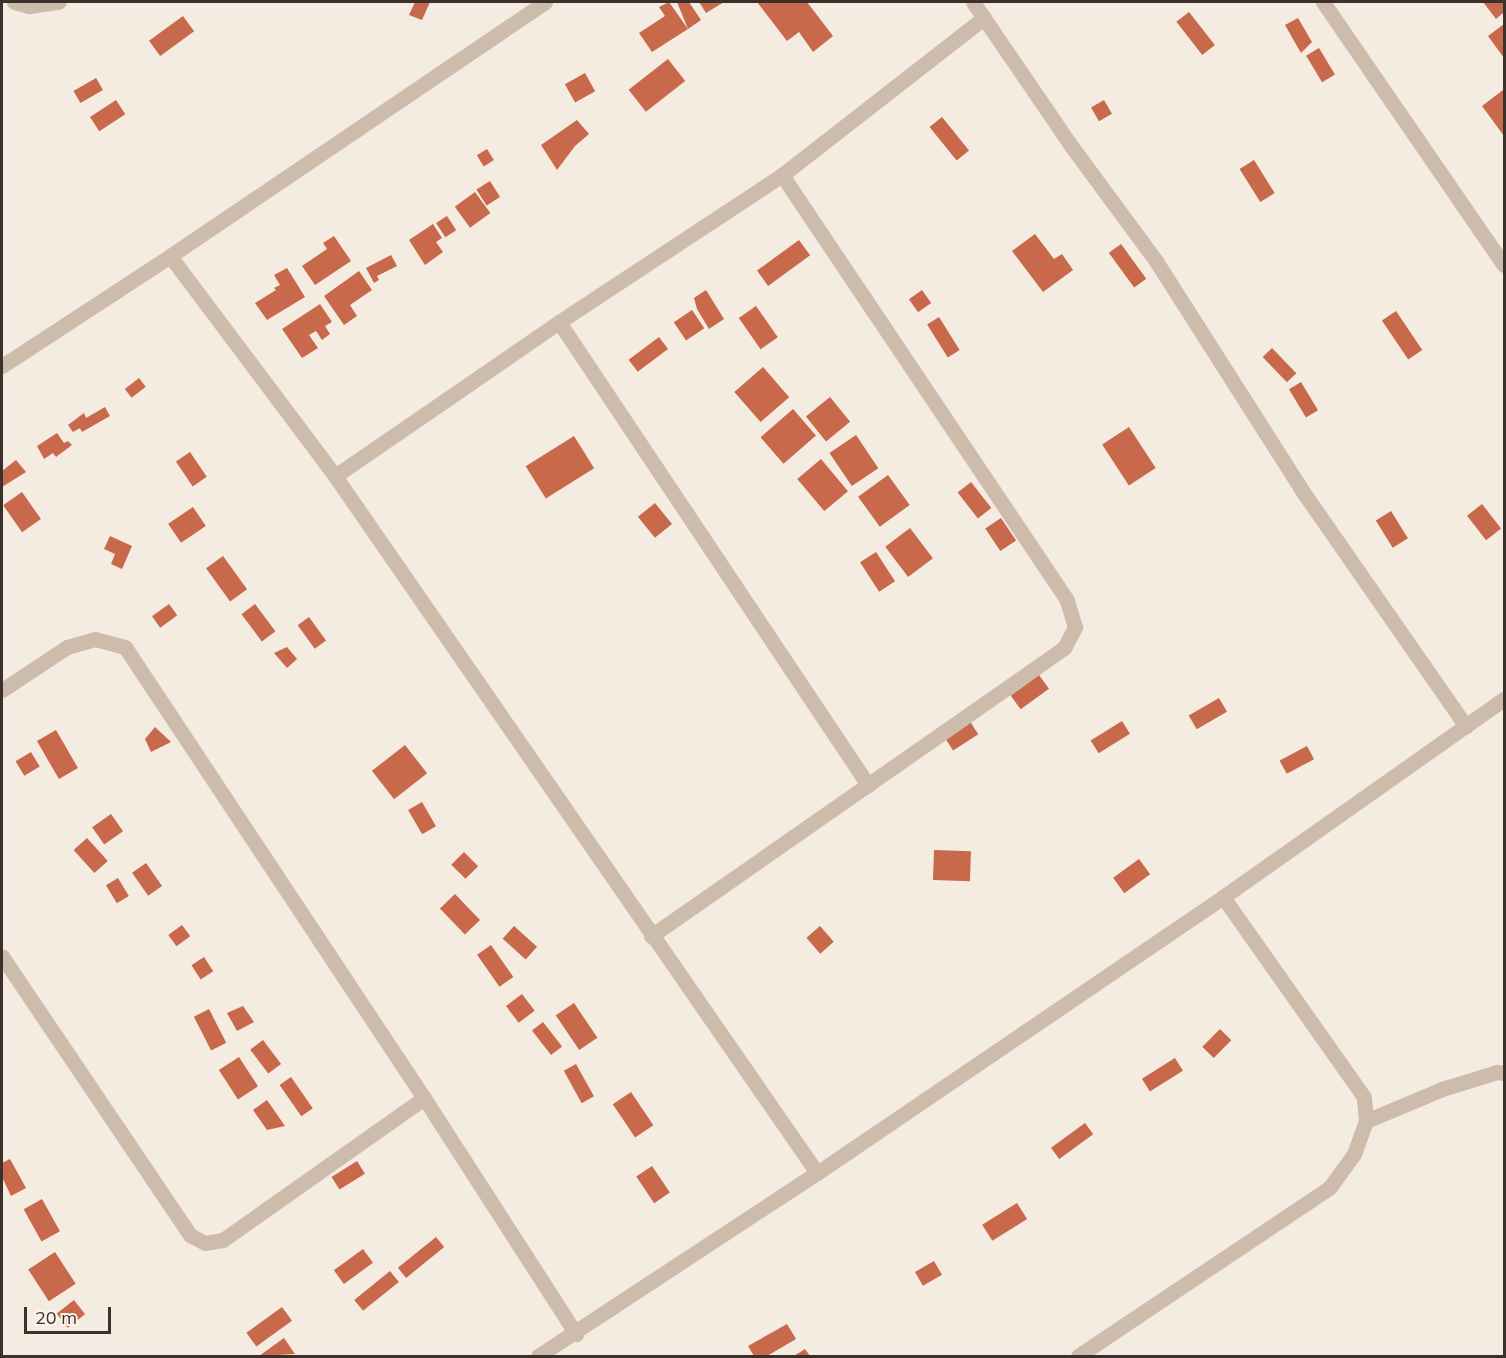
<!DOCTYPE html>
<html>
<head>
<meta charset="utf-8">
<style>
  body { margin:0 }
  #map { position:relative; width:1506px; height:1358px; overflow:hidden; background:#f4ebe1; font-family:Mulish,sans-serif }
  div>[style] { position:absolute }
  [style*='--x'] { left:calc(var(--x)*1px); top:calc(var(--y)*1px); width:calc(var(--w)*1px); rotate:calc(var(--a)*1deg) }
  .building>* { inset:0; background:#c8694b; transform-origin:0 0 }
  .minor>* { height:15px; margin:-7.5px; padding:0 7.5px; transform-origin:7.5px; border-radius:7.5px; background:#cdbbac }
  span { translate:-50% -50%; white-space:nowrap; text-align:center; line-height:1.15; -webkit-text-stroke:4.5px #fbf5ee; paint-order:stroke }
  .frame { position:absolute; inset:0; border:3px solid #3b302b; pointer-events:none }
  .scale { position:absolute; left:24px; top:1307px; width:87px; height:27px; box-sizing:border-box; border:3px solid #3b302b; border-top:0; padding-left:8px; font-size:18px; line-height:21px; white-space:nowrap; color:#3b302b; -webkit-text-stroke:4px #fbf5ee; paint-order:stroke }
</style>
</head>
<body>
<div id="map">
  <div class="building">
    <div style="clip-path:polygon(415px 2px,430px 2px,422px 20px,409px 15px)"></div>
    <div style="clip-path:polygon(669px 2px,688px 29px,652px 52px,639px 33px,665px 16px,659px 7px)"></div>
    <div style="clip-path:polygon(677px 2px,689px 2px,701px 20px,688px 29px)"></div>
    <div style="clip-path:polygon(699px 2px,724px 2px,706px 13px)"></div>
    <div style="clip-path:polygon(757px 2px,807px 2px,833px 36px,813px 52px,799px 32px,787px 41px)"></div>
    <div style="clip-path:polygon(1483px 2px,1504px 2px,1504px 12px,1496px 19px)"></div>
    <div style="left:1189px;top:12px;width:42px;height:16px;rotate:52deg"></div>
    <div style="left:183px;top:16px;width:19px;height:42px;rotate:54deg"></div>
    <div style="clip-path:polygon(1298px 18px,1312px 42px,1301px 53px,1285px 25px)"></div>
    <div style="clip-path:polygon(1504px 24px,1504px 58px,1488px 36px)"></div>
    <div style="left:1319px;top:48px;width:31px;height:15px;rotate:59deg"></div>
    <div style="left:668px;top:59px;width:28px;height:50px;rotate:52deg"></div>
    <div style="left:585px;top:73px;width:21px;height:23px;rotate:61deg"></div>
    <div style="left:96px;top:78px;width:14px;height:26px;rotate:60deg"></div>
    <div style="clip-path:polygon(1503px 90px,1504px 91px,1504px 136px,1482px 106px)"></div>
    <div style="left:116px;top:100px;width:17px;height:31px;rotate:57deg"></div>
    <div style="left:1104px;top:100px;width:16px;height:15px;rotate:60deg"></div>
    <div style="left:942px;top:117px;width:43px;height:16px;rotate:51deg"></div>
    <div style="clip-path:polygon(577px 120px,589px 134px,575px 146px,557px 170px,541px 145px)"></div>
    <div style="left:487px;top:149px;width:13px;height:12px;rotate:58deg"></div>
    <div style="left:1254px;top:160px;width:39px;height:17px;rotate:58deg"></div>
    <div style="left:490px;top:181px;width:19px;height:16px;rotate:58deg"></div>
    <div style="left:475px;top:192px;width:26px;height:25px;rotate:54deg"></div>
    <div style="left:447px;top:216px;width:17px;height:13px;rotate:57deg"></div>
    <div style="clip-path:polygon(433px 224px,442px 238px,436px 242px,443px 252px,425px 265px,409px 240px)"></div>
    <div style="clip-path:polygon(1035px 234px,1054px 259px,1062px 254px,1073px 270px,1043px 292px,1012px 251px)"></div>
    <div style="clip-path:polygon(334px 236px,351px 261px,315px 285px,302px 266px,327px 249px,323px 243px)"></div>
    <div style="left:799px;top:240px;width:19px;height:52px;rotate:54deg"></div>
    <div style="left:1121px;top:244px;width:43px;height:15px;rotate:54deg"></div>
    <div style="clip-path:polygon(391px 255px,397px 266px,377px 276px,379px 280px,374px 283px,366px 268px)"></div>
    <div style="clip-path:polygon(287px 268px,305px 297px,267px 320px,255px 303px,276px 290px,274px 288px,280px 285px,274px 275px)"></div>
    <div style="clip-path:polygon(359px 271px,372px 290px,350px 305px,357px 316px,344px 325px,324px 296px)"></div>
    <div style="clip-path:polygon(706px 290px,724px 319px,709px 329px,697px 309px,694px 298px)"></div>
    <div style="left:922px;top:290px;width:16px;height:16px;rotate:55deg"></div>
    <div style="clip-path:polygon(320px 304px,332px 322px,325px 326px,330px 334px,322px 340px,316px 331px,309px 335px,318px 348px,302px 358px,282px 329px)"></div>
    <div style="left:756px;top:306px;width:38px;height:21px;rotate:55deg"></div>
    <div style="left:692px;top:310px;width:22px;height:22px;rotate:56deg"></div>
    <div style="left:1396px;top:311px;width:47px;height:17px;rotate:56deg"></div>
    <div style="left:939px;top:317px;width:39px;height:14px;rotate:58deg"></div>
    <div style="left:659px;top:337px;width:15px;height:38px;rotate:53deg"></div>
    <div style="left:1272px;top:348px;width:35px;height:13px;rotate:46deg"></div>
    <div style="left:763px;top:367px;width:40px;height:38px;rotate:49deg"></div>
    <div style="left:139px;top:378px;width:11px;height:18px;rotate:52deg"></div>
    <div style="left:1301px;top:382px;width:33px;height:14px;rotate:59deg"></div>
    <div style="left:830px;top:397px;width:32px;height:31px;rotate:51deg"></div>
    <div style="clip-path:polygon(105px 407px,110px 416px,82px 432px,80px 428px,73px 432px,68px 425px,84px 413px,86px 418px)"></div>
    <div style="left:793px;top:409px;width:35px;height:43px;rotate:49deg"></div>
    <div style="left:1129px;top:427px;width:49px;height:32px;rotate:57deg"></div>
    <div style="clip-path:polygon(57px 433px,64px 443px,68px 441px,72px 445px,56px 457px,53px 453px,44px 459px,37px 446px)"></div>
    <div style="left:856px;top:435px;width:40px;height:32px;rotate:56deg"></div>
    <div style="left:574px;top:436px;width:38px;height:57px;rotate:58deg"></div>
    <div style="left:190px;top:452px;width:30px;height:17px;rotate:56deg"></div>
    <div style="left:821px;top:459px;width:42px;height:31px;rotate:50deg"></div>
    <div style="clip-path:polygon(16px 460px,26px 472px,2px 487px,2px 471px)"></div>
    <div style="left:888px;top:475px;width:37px;height:37px;rotate:54deg"></div>
    <div style="left:971px;top:482px;width:33px;height:17px;rotate:52deg"></div>
    <div style="left:22px;top:492px;width:33px;height:23px;rotate:55deg"></div>
    <div style="left:655px;top:503px;width:27px;height:22px;rotate:51deg"></div>
    <div style="left:1482px;top:504px;width:31px;height:19px;rotate:52deg"></div>
    <div style="left:193px;top:507px;width:23px;height:30px;rotate:56deg"></div>
    <div style="left:1391px;top:511px;width:32px;height:18px;rotate:58deg"></div>
    <div style="left:1001px;top:518px;width:27px;height:19px;rotate:56deg"></div>
    <div style="left:910px;top:528px;width:38px;height:31px;rotate:53deg"></div>
    <div style="clip-path:polygon(110px 536px,132px 546px,122px 569px,111px 564px,115px 554px,104px 549px)"></div>
    <div style="left:876px;top:552px;width:35px;height:19px;rotate:57deg"></div>
    <div style="left:223px;top:556px;width:41px;height:21px;rotate:54deg"></div>
    <div style="left:169px;top:604px;width:14px;height:21px;rotate:54deg"></div>
    <div style="left:255px;top:604px;width:34px;height:17px;rotate:53deg"></div>
    <div style="left:309px;top:617px;width:29px;height:14px;rotate:54deg"></div>
    <div style="clip-path:polygon(287px 647px,297px 659px,287px 668px,274px 653px)"></div>
    <div style="left:1039px;top:675px;width:17px;height:35px;rotate:54deg"></div>
    <div style="left:1219px;top:698px;width:16px;height:35px;rotate:60deg"></div>
    <div style="left:969px;top:720px;width:17px;height:30px;rotate:57deg"></div>
    <div style="left:1122px;top:721px;width:15px;height:37px;rotate:58deg"></div>
    <div style="clip-path:polygon(155px 727px,171px 742px,151px 752px,145px 739px)"></div>
    <div style="left:56px;top:730px;width:44px;height:22px;rotate:60deg"></div>
    <div style="left:405px;top:745px;width:36px;height:42px;rotate:52deg"></div>
    <div style="left:1307px;top:746px;width:15px;height:31px;rotate:62deg"></div>
    <div style="left:31px;top:752px;width:17px;height:18px;rotate:59deg"></div>
    <div style="left:422px;top:802px;width:28px;height:16px;rotate:60deg"></div>
    <div style="left:111px;top:814px;width:21px;height:23px;rotate:55deg"></div>
    <div style="left:87px;top:838px;width:31px;height:18px;rotate:48deg"></div>
    <div style="left:934px;top:850px;width:37px;height:30px;rotate:2deg"></div>
    <div style="left:464px;top:852px;width:20px;height:18px;rotate:45deg"></div>
    <div style="left:1139px;top:859px;width:19px;height:32px;rotate:54deg"></div>
    <div style="left:146px;top:863px;width:28px;height:17px;rotate:55deg"></div>
    <div style="left:118px;top:878px;width:21px;height:14px;rotate:59deg"></div>
    <div style="left:455px;top:894px;width:36px;height:21px;rotate:46deg"></div>
    <div style="left:182px;top:925px;width:14px;height:17px;rotate:54deg"></div>
    <div style="left:514px;top:926px;width:31px;height:17px;rotate:42deg"></div>
    <div style="left:820px;top:926px;width:21px;height:18px;rotate:49deg"></div>
    <div style="left:491px;top:945px;width:39px;height:17px;rotate:55deg"></div>
    <div style="left:204px;top:957px;width:17px;height:15px;rotate:57deg"></div>
    <div style="left:522px;top:994px;width:21px;height:20px;rotate:53deg"></div>
    <div style="left:574px;top:1003px;width:42px;height:22px;rotate:56deg"></div>
    <div style="clip-path:polygon(243px 1006px,254px 1022px,237px 1031px,227px 1013px)"></div>
    <div style="left:209px;top:1009px;width:38px;height:17px;rotate:63deg"></div>
    <div style="left:543px;top:1022px;width:31px;height:14px;rotate:52deg"></div>
    <div style="left:1220px;top:1029px;width:16px;height:25px;rotate:45deg"></div>
    <div style="left:263px;top:1040px;width:30px;height:16px;rotate:53deg"></div>
    <div style="left:239px;top:1057px;width:35px;height:24px;rotate:57deg"></div>
    <div style="left:1175px;top:1058px;width:15px;height:39px;rotate:58deg"></div>
    <div style="left:576px;top:1064px;width:37px;height:14px;rotate:61deg"></div>
    <div style="left:291px;top:1077px;width:38px;height:14px;rotate:55deg"></div>
    <div style="left:631px;top:1092px;width:40px;height:22px;rotate:56deg"></div>
    <div style="clip-path:polygon(267px 1100px,285px 1126px,267px 1130px,253px 1110px)"></div>
    <div style="left:1085px;top:1123px;width:14px;height:42px;rotate:54deg"></div>
    <div style="clip-path:polygon(10px 1159px,26px 1188px,11px 1196px,2px 1177px,2px 1163px)"></div>
    <div style="left:357px;top:1161px;width:15px;height:30px;rotate:58deg"></div>
    <div style="left:652px;top:1166px;width:32px;height:19px;rotate:56deg"></div>
    <div style="left:42px;top:1199px;width:37px;height:21px;rotate:61deg"></div>
    <div style="left:1017px;top:1203px;width:19px;height:41px;rotate:58deg"></div>
    <div style="left:436px;top:1237px;width:13px;height:49px;rotate:51deg"></div>
    <div style="left:363px;top:1249px;width:17px;height:36px;rotate:54deg"></div>
    <div style="left:55px;top:1252px;width:38px;height:32px;rotate:57deg"></div>
    <div style="left:934px;top:1261px;width:16px;height:22px;rotate:60deg"></div>
    <div style="left:390px;top:1271px;width:14px;height:46px;rotate:51deg"></div>
    <div style="left:74px;top:1300px;width:18px;height:22px;rotate:52deg"></div>
    <div style="left:282px;top:1307px;width:17px;height:44px;rotate:54deg"></div>
    <div style="clip-path:polygon(787px 1324px,796px 1339px,767px 1356px,754px 1356px,748px 1346px)"></div>
    <div style="clip-path:polygon(284px 1338px,295px 1354px,259px 1356px)"></div>
    <div style="clip-path:polygon(805px 1349px,810px 1356px,794px 1356px)"></div>
  </div>
  <div class="minor">
    <div style="--x:14;--y:2;--w:16;--a:15"></div>
    <div style="--x:29;--y:6;--w:30;--a:-8"></div>
    <div style="--x:973;--y:2;--w:176;--a:55.7"></div>
    <div style="--x:1072;--y:147;--w:142;--a:53.6"></div>
    <div style="--x:1156;--y:261;--w:270;--a:57.5"></div>
    <div style="--x:1301;--y:489;--w:289;--a:55.2"></div>
    <div style="--x:1323;--y:2;--w:319;--a:55.5"></div>
    <div style="--x:170;--y:256;--w:275;--a:53.1"></div>
    <div style="--x:335;--y:476;--w:847;--a:55.33"></div>
    <div style="--x:559;--y:322;--w:557;--a:56.28"></div>
    <div style="--x:2;--y:366;--w:201;--a:-33.2"></div>
    <div style="--x:170;--y:256;--w:453;--a:-34.1"></div>
    <div style="--x:335;--y:476;--w:272;--a:-34.5"></div>
    <div style="--x:559;--y:322;--w:267;--a:-33.4"></div>
    <div style="--x:782;--y:175;--w:256;--a:-37.9"></div>
    <div style="--x:2;--y:690;--w:78;--a:-33.5"></div>
    <div style="--x:67;--y:647;--w:29;--a:-16"></div>
    <div style="--x:95;--y:639;--w:31;--a:15"></div>
    <div style="--x:125;--y:647;--w:541;--a:56.46"></div>
    <div style="--x:424;--y:1098;--w:246;--a:144.8"></div>
    <div style="--x:223;--y:1240;--w:18;--a:171"></div>
    <div style="--x:205;--y:1243;--w:17;--a:-152"></div>
    <div style="--x:190;--y:1235;--w:336;--a:-124"></div>
    <div style="--x:651;--y:936;--w:504;--a:-34.89"></div>
    <div style="--x:1064;--y:648;--w:24;--a:-62"></div>
    <div style="--x:1075;--y:627;--w:28;--a:-107"></div>
    <div style="--x:1067;--y:600;--w:512;--a:-123.85"></div>
    <div style="--x:424;--y:1098;--w:281;--a:57.2"></div>
    <div style="--x:1366;--y:1121;--w:82;--a:-22.8"></div>
    <div style="--x:1442;--y:1089;--w:58;--a:-17.2"></div>
    <div style="--x:1497;--y:1072;--w:7;--a:8"></div>
    <div style="--x:538;--y:1356;--w:334;--a:-33.3"></div>
    <div style="--x:817;--y:1173;--w:491;--a:-34.2"></div>
    <div style="--x:1223;--y:897;--w:344;--a:-35.2"></div>
    <div style="--x:1078;--y:1356;--w:303;--a:-33.8"></div>
    <div style="--x:1330;--y:1187;--w:41;--a:-54"></div>
    <div style="--x:1354;--y:1154;--w:35;--a:-70"></div>
    <div style="--x:1366;--y:1121;--w:24;--a:-95"></div>
    <div style="--x:1364;--y:1097;--w:245;--a:-125.2"></div>
  </div>
  <div class="frame"></div>
  <div class="scale">20 m</div>
</div>
</body>
</html>
